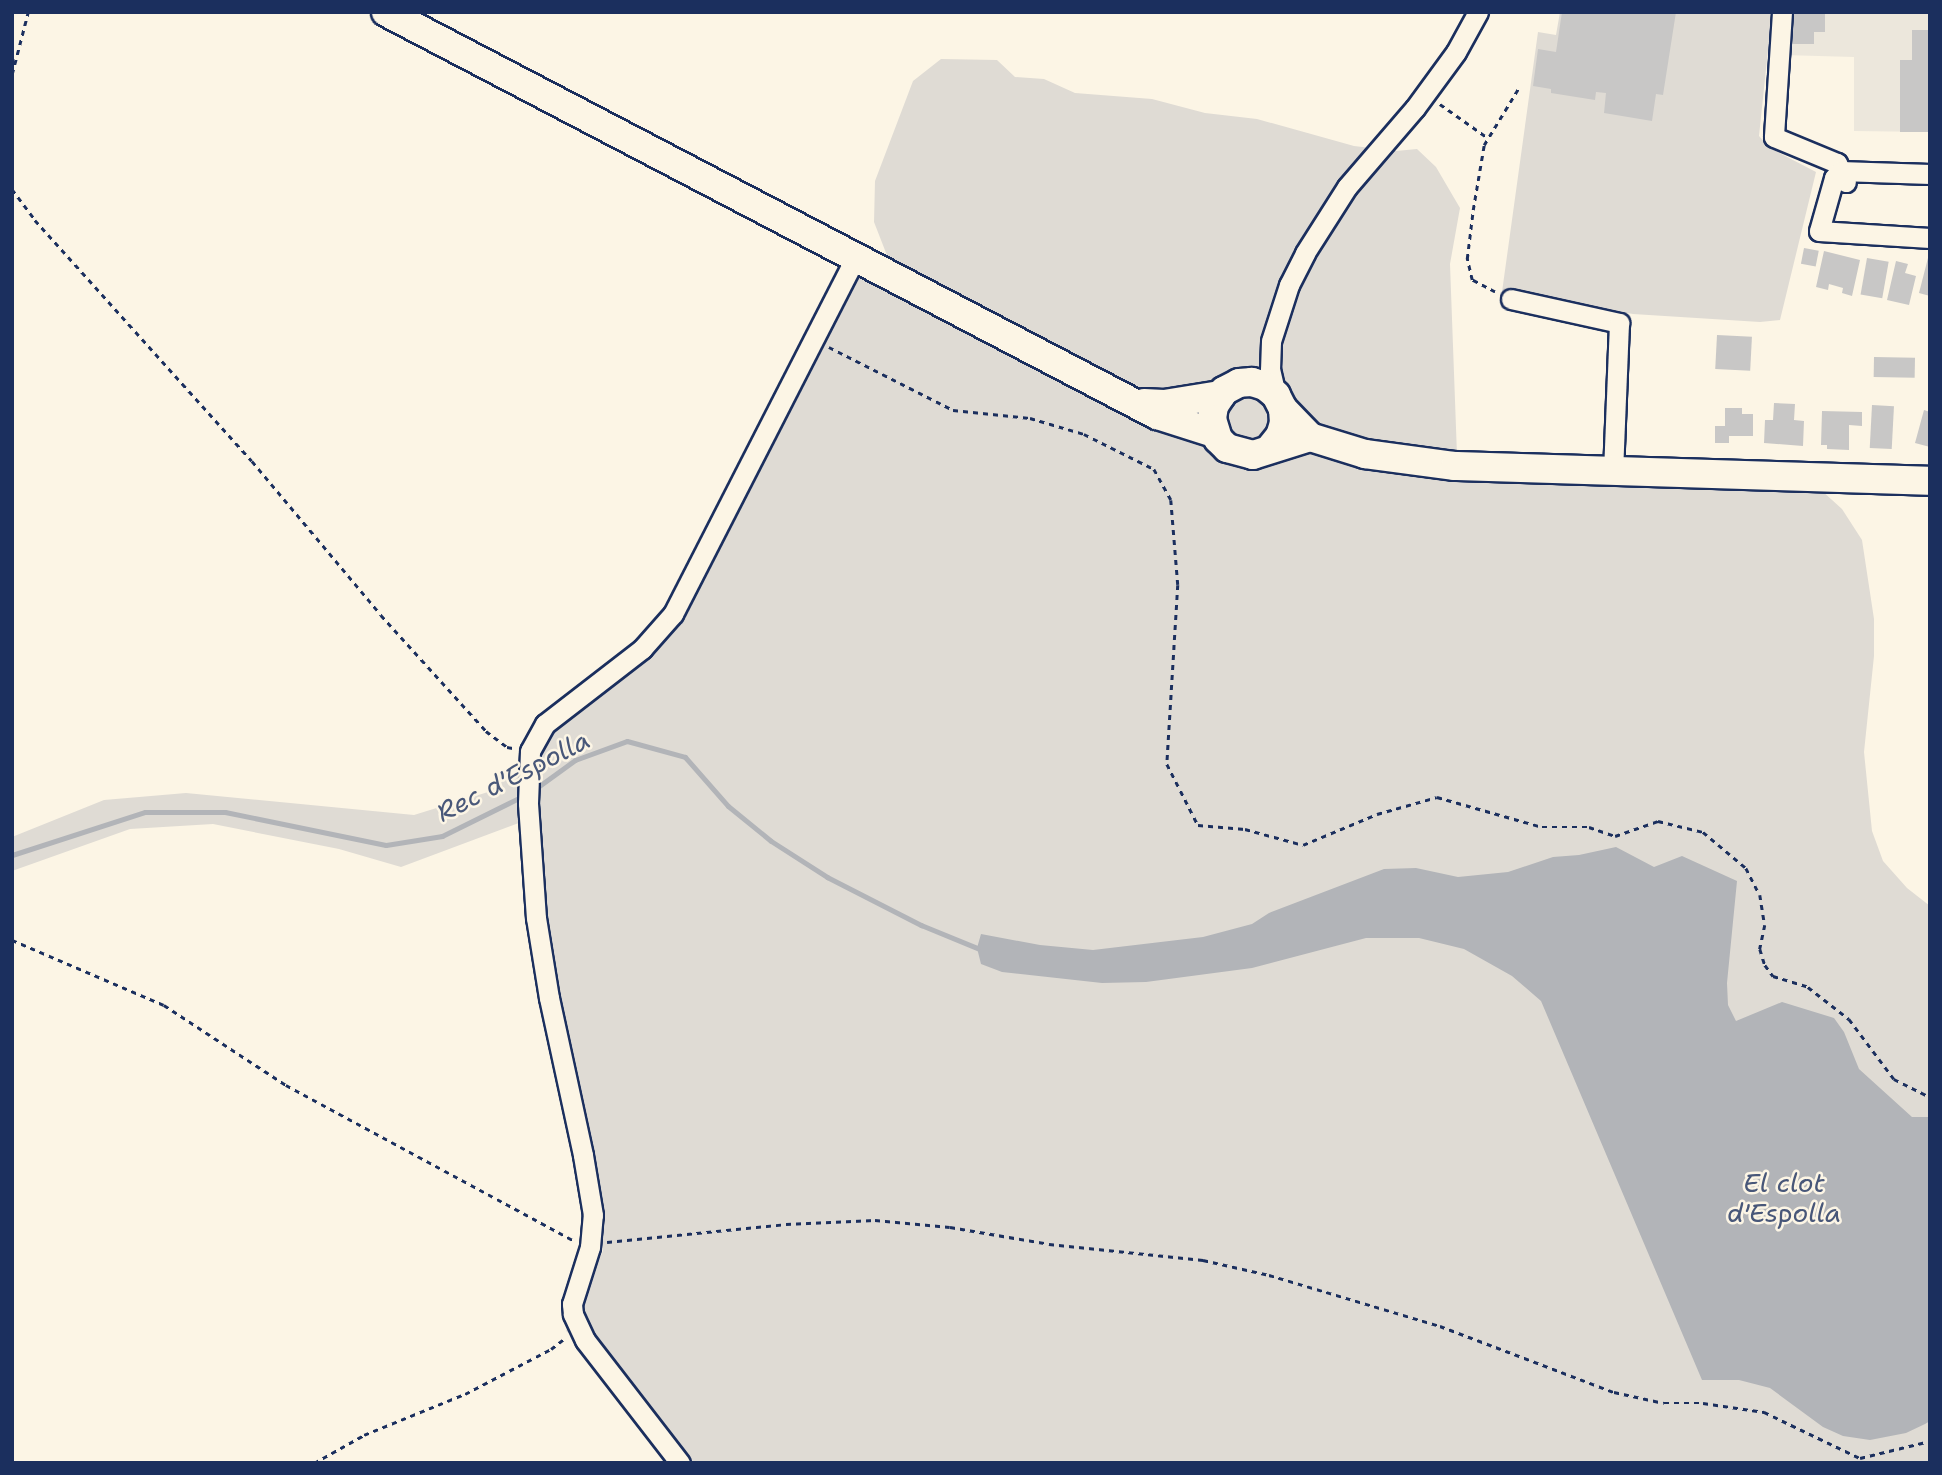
<!DOCTYPE html>
<html>
<head>
<meta charset="utf-8">
<style>
  body { margin:0 }
  #map { position:relative; width:1942px; height:1475px; overflow:hidden; background:#fcf5e5; font-family:"Shantell Sans",sans-serif }
  div>[style] { position:absolute }
  [style*='--x'] { left:calc(var(--x)*1px); top:calc(var(--y)*1px); width:calc(var(--w)*1px); rotate:calc(var(--a)*1deg) }
  .built>* { inset:0; background:#ece7dc }
  .green>* { inset:0; background:#dfdbd4 }
  .water>* { inset:0; background:#b2b4b8 }
  .stream>* { height:5px; margin:-2.5px; padding:0 2.5px; transform-origin:2.5px; border-radius:2.5px; background:#b2b4b8 }
  .building>* { inset:0; background:#c8c7c6; transform-origin:0 0 }
  .path>* { height:2.5px; margin-top:-1.25px; transform-origin:0; background:repeating-linear-gradient(90deg,#1b2f5e 0 5px,transparent 0 10px) }
  .roads { filter:drop-shadow(2px 0 #1b2f5e) drop-shadow(-2px 0 #1b2f5e) drop-shadow(0 2px #1b2f5e) drop-shadow(0 -2px #1b2f5e) }
  .street>* { height:19px; margin:-9.5px; padding:0 9.5px; transform-origin:9.5px; border-radius:9.5px; background:#fcf5e5 }
  .secondary>* { height:28px; margin:-14px; padding:0 14px; transform-origin:14px; border-radius:14px; background:#fcf5e5 }
  span { translate:-50% -50%; white-space:nowrap; text-align:center; line-height:1.15; -webkit-text-stroke:5px #fcf5e5; paint-order:stroke }
  .water-label { font-size:26px; color:#485779; font-style:italic }
  .frame { position:absolute; inset:0; border:14px solid #1b2f5e; pointer-events:none }
</style>
</head>
<body>
<div id="map">
  <div class="built">
    <div style="clip-path:polygon(1783px 12px,1930px 12px,1930px 132px,1854px 131px,1854px 57px,1783px 55px)"></div>
  </div>
  <div class="green">
    <div style="clip-path:polygon(1560px 12px,1772px 12px,1759px 136px,1770px 148px,1816px 172px,1780px 320px,1760px 322px,1633px 314px,1502px 292px,1538px 32px,1556px 35px)"></div>
    <div style="clip-path:polygon(941px 59px,997px 60px,1015px 77px,1044px 79px,1075px 93px,1152px 99px,1205px 113px,1257px 119px,1354px 146px,1396px 151px,1417px 149px,1436px 167px,1460px 208px,1450px 264px,1457px 455px,1821px 490px,1842px 509px,1862px 540px,1874px 619px,1874px 656px,1864px 752px,1872px 831px,1883px 861px,1907px 888px,1930px 906px,1930px 1463px,684px 1463px,630px 1379px,566px 1331px,603px 1251px,538px 917px,535px 817px,401px 867px,339px 849px,213px 824px,130px 829px,12px 871px,12px 837px,104px 800px,186px 793px,414px 815px,488px 792px,533px 758px,532px 737px,665px 625px,855px 254px,878px 266px,888px 258px,874px 222px,875px 181px,913px 81px)"></div>
  </div>
  <div class="water">
    <div style="clip-path:polygon(1616px 847px,1654px 867px,1682px 856px,1737px 881px,1727px 983px,1728px 1005px,1736px 1021px,1782px 1002px,1834px 1018px,1844px 1032px,1859px 1069px,1912px 1117px,1930px 1117px,1930px 1421px,1925px 1424px,1906px 1433px,1870px 1440px,1843px 1436px,1823px 1427px,1770px 1388px,1739px 1380px,1702px 1380px,1541px 1001px,1512px 976px,1464px 949px,1419px 938px,1366px 938px,1252px 968px,1146px 982px,1102px 983px,1002px 972px,981px 964px,977px 948px,981px 934px,1040px 945px,1093px 950px,1203px 937px,1252px 924px,1269px 913px,1384px 869px,1416px 868px,1458px 877px,1508px 872px,1553px 857px,1579px 855px)"></div>
  </div>
  <div class="stream">
    <div style="--x:535;--y:789;--w:49;--a:-35.9"></div>
    <div style="--x:575;--y:760;--w:55;--a:-20.1"></div>
    <div style="--x:627;--y:741;--w:60;--a:15.4"></div>
    <div style="--x:685;--y:757;--w:65;--a:48.7"></div>
    <div style="--x:728;--y:806;--w:55;--a:39.1"></div>
    <div style="--x:771;--y:841;--w:67;--a:32.7"></div>
    <div style="--x:827;--y:877;--w:106;--a:27.1"></div>
    <div style="--x:921;--y:925;--w:61;--a:22.3"></div>
    <div style="--x:12;--y:855;--w:140;--a:-17.9"></div>
    <div style="--x:145;--y:812;--w:80;--a:0"></div>
    <div style="--x:225;--y:812;--w:164;--a:11.6"></div>
    <div style="--x:386;--y:845;--w:57;--a:-9.1"></div>
    <div style="--x:442;--y:836;--w:90;--a:-26.3"></div>
  </div>
  <div class="building">
    <div style="clip-path:polygon(1562px 12px,1676px 12px,1663px 95px,1656px 94px,1652px 121px,1604px 113px,1606px 93px,1596px 92px,1595px 100px,1551px 93px,1551px 89px,1533px 86px,1538px 49px,1556px 52px)"></div>
    <div style="clip-path:polygon(1788px 12px,1825px 12px,1825px 32px,1814px 32px,1814px 44px,1788px 44px)"></div>
    <div style="clip-path:polygon(1912px 30px,1930px 30px,1930px 132px,1900px 132px,1900px 60px,1912px 60px)"></div>
    <div style="left:1804px;top:248px;width:15px;height:16px;rotate:11deg"></div>
    <div style="clip-path:polygon(1824px 251px,1860px 260px,1852px 296px,1842px 293px,1843px 288px,1829px 284px,1828px 290px,1816px 287px)"></div>
    <div style="clip-path:polygon(1929px 254px,1930px 254px,1930px 296px,1919px 293px)"></div>
    <div style="left:1867px;top:258px;width:22px;height:37px;rotate:10deg"></div>
    <div style="clip-path:polygon(1896px 261px,1908px 264px,1905px 273px,1916px 276px,1909px 305px,1887px 300px)"></div>
    <div style="left:1717px;top:335px;width:35px;height:34px;rotate:3deg"></div>
    <div style="left:1874px;top:357px;width:41px;height:20px;rotate:1deg"></div>
    <div style="clip-path:polygon(1774px 403px,1795px 404px,1794px 420px,1804px 421px,1803px 446px,1764px 443px,1765px 420px,1773px 420px)"></div>
    <div style="left:1872px;top:405px;width:22px;height:43px;rotate:3deg"></div>
    <div style="clip-path:polygon(1725px 408px,1742px 408px,1742px 414px,1753px 414px,1753px 436px,1729px 436px,1729px 443px,1715px 443px,1715px 426px,1725px 426px)"></div>
    <div style="clip-path:polygon(1924px 410px,1930px 412px,1930px 447px,1915px 443px)"></div>
    <div style="clip-path:polygon(1822px 411px,1862px 412px,1862px 426px,1849px 425px,1849px 450px,1827px 449px,1827px 445px,1821px 445px)"></div>
  </div>
  <div class="path">
    <div style="--x:12;--y:74;--w:64;--a:-75.5"></div>
    <div style="--x:1440;--y:104;--w:59;--a:35.3"></div>
    <div style="--x:12;--y:189;--w:39;--a:53"></div>
    <div style="--x:35;--y:220;--w:324;--a:48"></div>
    <div style="--x:252;--y:461;--w:201;--a:50"></div>
    <div style="--x:381;--y:615;--w:156;--a:47.8"></div>
    <div style="--x:486;--y:731;--w:26;--a:37"></div>
    <div style="--x:507;--y:747;--w:6;--a:9"></div>
    <div style="--x:1495;--y:292;--w:26;--a:-152"></div>
    <div style="--x:1472;--y:280;--w:22;--a:-103"></div>
    <div style="--x:1467;--y:259;--w:49;--a:-83"></div>
    <div style="--x:1473;--y:210;--w:66;--a:-80.4"></div>
    <div style="--x:1484;--y:145;--w:66;--a:-58.7"></div>
    <div style="--x:829;--y:347;--w:139;--a:26.9"></div>
    <div style="--x:953;--y:410;--w:77;--a:5.9"></div>
    <div style="--x:1030;--y:418;--w:56;--a:16.5"></div>
    <div style="--x:1084;--y:434;--w:78;--a:26.6"></div>
    <div style="--x:1154;--y:469;--w:35;--a:61"></div>
    <div style="--x:1171;--y:500;--w:85;--a:85.3"></div>
    <div style="--x:1178;--y:585;--w:179;--a:93.5"></div>
    <div style="--x:1167;--y:764;--w:68;--a:63.1"></div>
    <div style="--x:1198;--y:825;--w:47;--a:4.9"></div>
    <div style="--x:1245;--y:829;--w:60;--a:15.4"></div>
    <div style="--x:1303;--y:845;--w:80;--a:-22.7"></div>
    <div style="--x:1377;--y:814;--w:62;--a:-15.8"></div>
    <div style="--x:1437;--y:797;--w:109;--a:15.9"></div>
    <div style="--x:1542;--y:827;--w:47;--a:0"></div>
    <div style="--x:1589;--y:827;--w:28;--a:19"></div>
    <div style="--x:1615;--y:836;--w:46;--a:-19.2"></div>
    <div style="--x:1658;--y:821;--w:46;--a:13.7"></div>
    <div style="--x:1703;--y:832;--w:56;--a:39.9"></div>
    <div style="--x:1746;--y:868;--w:30;--a:63"></div>
    <div style="--x:1760;--y:895;--w:30;--a:81"></div>
    <div style="--x:1765;--y:925;--w:25;--a:102"></div>
    <div style="--x:1760;--y:949;--w:17;--a:73"></div>
    <div style="--x:1765;--y:965;--w:14;--a:54"></div>
    <div style="--x:1773;--y:976;--w:37;--a:17"></div>
    <div style="--x:1808;--y:987;--w:52;--a:38"></div>
    <div style="--x:1849;--y:1019;--w:75;--a:53.1"></div>
    <div style="--x:1894;--y:1079;--w:40;--a:26.6"></div>
    <div style="--x:12;--y:940;--w:165;--a:23.2"></div>
    <div style="--x:164;--y:1005;--w:146;--a:33.3"></div>
    <div style="--x:286;--y:1085;--w:326;--a:28.4"></div>
    <div style="--x:607;--y:1242;--w:180;--a:-5.7"></div>
    <div style="--x:786;--y:1224;--w:89;--a:-2.6"></div>
    <div style="--x:875;--y:1220;--w:75;--a:5.3"></div>
    <div style="--x:950;--y:1227;--w:100;--a:9.7"></div>
    <div style="--x:1049;--y:1244;--w:155;--a:5.9"></div>
    <div style="--x:1203;--y:1260;--w:68;--a:12.8"></div>
    <div style="--x:1269;--y:1275;--w:178;--a:16.6"></div>
    <div style="--x:1440;--y:1326;--w:186;--a:20.8"></div>
    <div style="--x:1614;--y:1392;--w:51;--a:12.4"></div>
    <div style="--x:1664;--y:1403;--w:39;--a:0"></div>
    <div style="--x:1703;--y:1403;--w:62;--a:8.4"></div>
    <div style="--x:1764;--y:1412;--w:106;--a:25.6"></div>
    <div style="--x:1860;--y:1458;--w:72;--a:-13.7"></div>
    <div style="--x:314;--y:1463;--w:57;--a:-29.2"></div>
    <div style="--x:364;--y:1435;--w:109;--a:-22.1"></div>
    <div style="--x:465;--y:1394;--w:97;--a:-27.6"></div>
    <div style="--x:551;--y:1349;--w:16;--a:-38"></div>
  </div>
  <div class="roads">
    <div class="street">
      <div style="--x:1782;--y:12;--w:125;--a:93.7"></div>
      <div style="--x:1774;--y:137;--w:68;--a:22.4"></div>
      <div style="--x:1837;--y:163;--w:21;--a:65"></div>
      <div style="--x:1930;--y:174;--w:90;--a:-178.1"></div>
      <div style="--x:1840;--y:171;--w:9;--a:131"></div>
      <div style="--x:1834;--y:178;--w:55;--a:105.8"></div>
      <div style="--x:1819;--y:231;--w:111;--a:3.6"></div>
      <div style="--x:1511;--y:299;--w:111;--a:12.5"></div>
      <div style="--x:1619;--y:323;--w:148;--a:92.3"></div>
      <div style="--x:1276;--y:395;--w:26;--a:-103"></div>
      <div style="--x:1270;--y:370;--w:29;--a:-88"></div>
      <div style="--x:1271;--y:341;--w:59;--a:-72.2"></div>
      <div style="--x:1289;--y:285;--w:36;--a:-63"></div>
      <div style="--x:1305;--y:253;--w:78;--a:-57.5"></div>
      <div style="--x:1347;--y:187;--w:104;--a:-49.3"></div>
      <div style="--x:1415;--y:108;--w:69;--a:-53.8"></div>
      <div style="--x:1456;--y:52;--w:46;--a:-61.2"></div>
      <div style="--x:680;--y:1463;--w:155;--a:-127.7"></div>
      <div style="--x:585;--y:1340;--w:29;--a:-115"></div>
      <div style="--x:573;--y:1314;--w:10;--a:-96"></div>
      <div style="--x:572;--y:1304;--w:60;--a:-72.5"></div>
      <div style="--x:590;--y:1247;--w:32;--a:-85"></div>
      <div style="--x:593;--y:1215;--w:61;--a:-99.5"></div>
      <div style="--x:583;--y:1155;--w:161;--a:-102.2"></div>
      <div style="--x:549;--y:998;--w:81;--a:-99.2"></div>
      <div style="--x:536;--y:918;--w:115;--a:-94"></div>
      <div style="--x:528;--y:803;--w:52;--a:-87.8"></div>
      <div style="--x:530;--y:751;--w:31;--a:-61"></div>
      <div style="--x:545;--y:724;--w:123;--a:-37.7"></div>
      <div style="--x:642;--y:649;--w:47;--a:-48.5"></div>
      <div style="--x:673;--y:614;--w:400;--a:-62.9"></div>
    </div>
    <div class="secondary">
      <div style="--x:386;--y:12;--w:870;--a:27.6"></div>
      <div style="--x:1157;--y:415;--w:60;--a:17.5"></div>
      <div style="--x:1144;--y:403;--w:20;--a:3"></div>
      <div style="--x:1164;--y:404;--w:58;--a:-9"></div>
      <div style="--x:1283;--y:409;--w:39;--a:46"></div>
      <div style="--x:1310;--y:437;--w:58;--a:17.2"></div>
      <div style="--x:1365;--y:454;--w:91;--a:7.6"></div>
      <div style="--x:1455;--y:466;--w:475;--a:1.8"></div>
      <div style="--x:1271;--y:447;--w:14;--a:-51"></div>
      <div style="--x:1280;--y:436;--w:14;--a:-73"></div>
      <div style="--x:1284;--y:423;--w:14;--a:-94"></div>
      <div style="--x:1283;--y:409;--w:16;--a:-117"></div>
      <div style="--x:1276;--y:395;--w:14;--a:-141"></div>
      <div style="--x:1265;--y:386;--w:14;--a:-163"></div>
      <div style="--x:1252;--y:382;--w:13;--a:176"></div>
      <div style="--x:1239;--y:383;--w:17;--a:152"></div>
      <div style="--x:1224;--y:391;--w:18;--a:124"></div>
      <div style="--x:1214;--y:406;--w:13;--a:99"></div>
      <div style="--x:1212;--y:419;--w:21;--a:73"></div>
      <div style="--x:1218;--y:439;--w:13;--a:45"></div>
      <div style="--x:1227;--y:448;--w:27;--a:15"></div>
      <div style="--x:1253;--y:455;--w:60;--a:-17.5"></div>
    </div>
  </div>
  <div class="water-label">
    <span style="left:513px;top:776px;rotate:-27deg">Rec d'Espolla</span>
    <span style="left:1784px;top:1198px">El clot<br>d'Espolla</span>
  </div>
  <div class="frame"></div>
</div>
</body>
</html>
